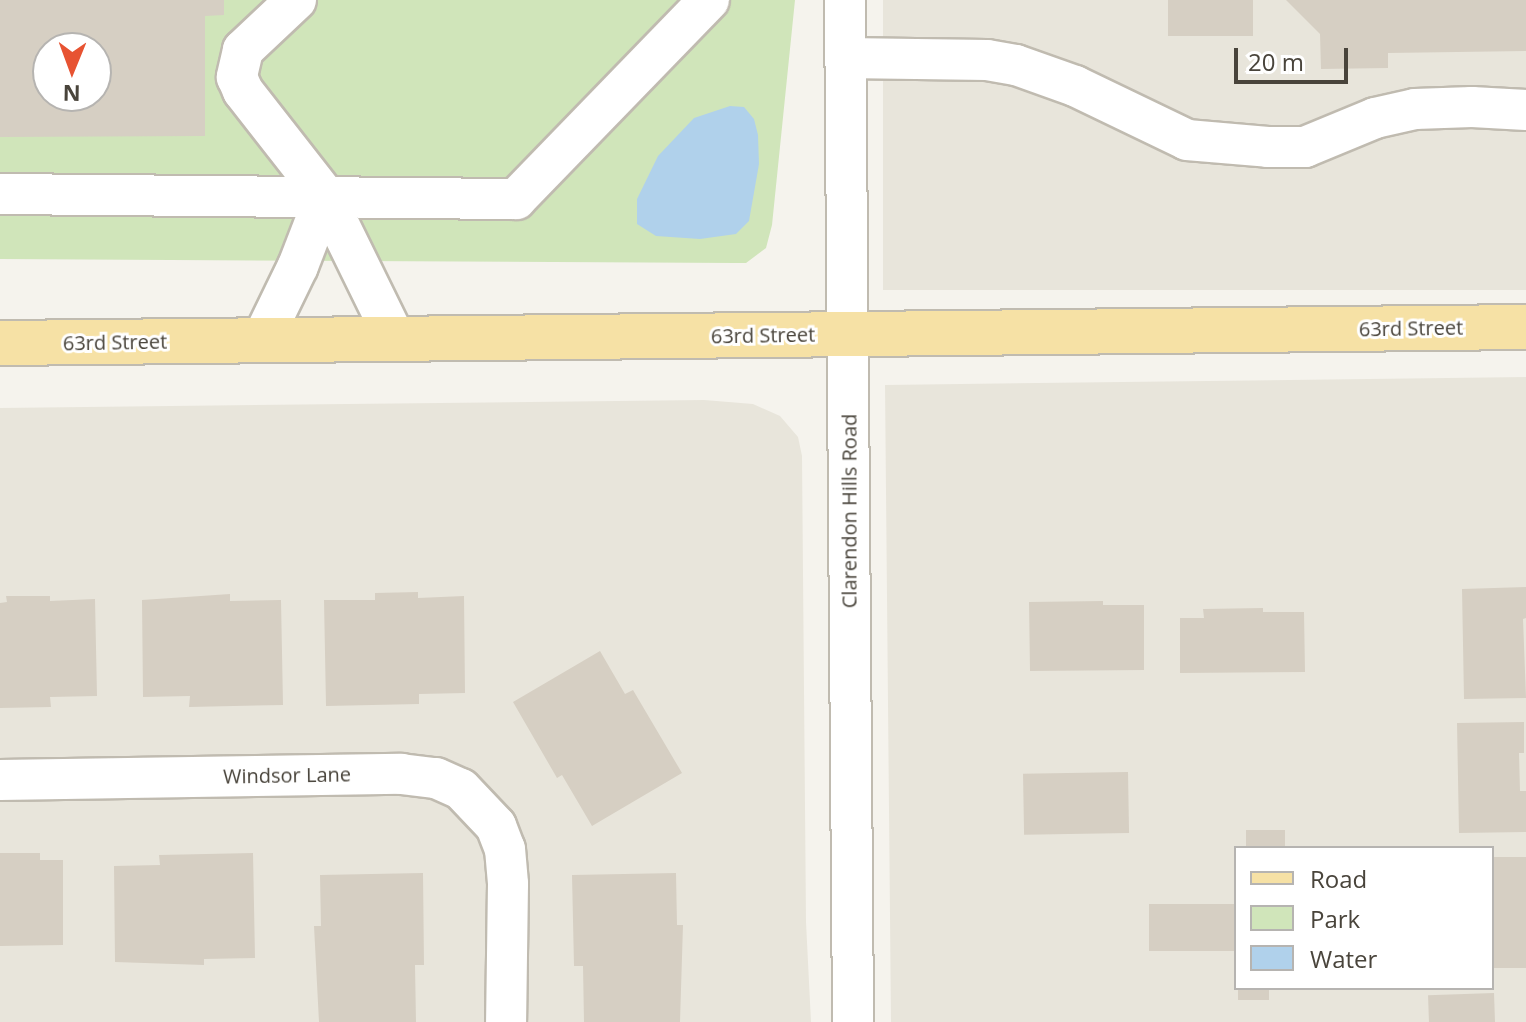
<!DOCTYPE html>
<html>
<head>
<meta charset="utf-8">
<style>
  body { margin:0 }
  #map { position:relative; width:1526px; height:1022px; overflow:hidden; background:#f5f3ed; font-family:"Open Sans",sans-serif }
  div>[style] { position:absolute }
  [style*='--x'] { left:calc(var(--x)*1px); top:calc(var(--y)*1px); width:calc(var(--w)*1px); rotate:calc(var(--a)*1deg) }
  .residential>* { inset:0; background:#e8e5db; transform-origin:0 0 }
  .green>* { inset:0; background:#d0e5ba }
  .water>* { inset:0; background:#b0d1eb }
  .building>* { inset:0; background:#d6cfc3; transform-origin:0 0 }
  .roads { filter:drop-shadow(2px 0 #c0bbb0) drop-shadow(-2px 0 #c0bbb0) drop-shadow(0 2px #c0bbb0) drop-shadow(0 -2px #c0bbb0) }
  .minor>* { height:40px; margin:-20px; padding:0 20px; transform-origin:20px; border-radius:20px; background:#fff }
  .major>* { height:44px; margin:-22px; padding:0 22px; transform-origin:22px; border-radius:22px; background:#f6e1a5 }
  span { translate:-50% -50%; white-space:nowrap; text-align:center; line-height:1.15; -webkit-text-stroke:6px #fff; paint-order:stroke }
  .street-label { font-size:20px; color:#49443b }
  .legend { position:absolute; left:1234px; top:846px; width:260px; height:144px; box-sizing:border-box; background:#fff; border:2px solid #b6b4b1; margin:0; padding:10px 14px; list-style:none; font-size:24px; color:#49443b }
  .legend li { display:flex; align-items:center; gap:16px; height:40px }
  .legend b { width:40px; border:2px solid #b6b4b1 }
  .north { position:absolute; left:32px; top:32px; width:80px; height:80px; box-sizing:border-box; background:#fff; border:2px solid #b6b4b1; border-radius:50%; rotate:181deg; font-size:22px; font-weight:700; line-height:32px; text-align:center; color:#49443b }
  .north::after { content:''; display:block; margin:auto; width:28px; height:36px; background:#e75332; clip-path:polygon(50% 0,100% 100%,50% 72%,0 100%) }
  .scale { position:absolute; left:1234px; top:48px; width:114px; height:36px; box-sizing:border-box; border:4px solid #49443b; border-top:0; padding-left:10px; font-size:24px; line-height:28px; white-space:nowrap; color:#49443b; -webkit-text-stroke:6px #fff; paint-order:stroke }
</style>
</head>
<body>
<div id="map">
  <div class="residential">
    <div style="left:883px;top:0;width:643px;height:290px"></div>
    <div style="clip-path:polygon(evenodd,1526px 377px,1526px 1022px,891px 1022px,885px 385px,1526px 377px,1236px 848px,1492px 848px,1492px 988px,1236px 988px,1236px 848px)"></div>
    <div style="clip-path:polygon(704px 400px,753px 404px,780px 416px,798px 437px,802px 456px,806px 922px,811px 1022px,0 1022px,0 408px)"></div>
  </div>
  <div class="green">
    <div style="clip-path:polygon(evenodd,0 0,795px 0,772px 225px,766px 248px,746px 263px,736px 263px,0 259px,0 0,48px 48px,96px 48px,96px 96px,48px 96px,48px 48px)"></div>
  </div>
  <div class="water">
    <div style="clip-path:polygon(730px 106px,744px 107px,754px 119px,758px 135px,759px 164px,749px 221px,736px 234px,700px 239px,656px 236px,637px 224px,637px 199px,658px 156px,694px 118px)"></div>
  </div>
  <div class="building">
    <div style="clip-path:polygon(evenodd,0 0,224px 0,224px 15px,205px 16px,205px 136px,0 137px,0 0,48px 48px,96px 48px,96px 96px,48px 96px,48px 48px)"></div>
    <div style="left:1168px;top:0;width:85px;height:36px"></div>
    <div style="clip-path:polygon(1286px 0,1526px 0,1526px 51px,1388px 53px,1388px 68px,1321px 69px,1320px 34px)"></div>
    <div style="clip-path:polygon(1526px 587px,1526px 618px,1523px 619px,1526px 698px,1464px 699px,1462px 589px)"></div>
    <div style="clip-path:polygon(418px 592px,418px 598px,464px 596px,465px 693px,419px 694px,419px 704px,326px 706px,324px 600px,375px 600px,375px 593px)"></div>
    <div style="clip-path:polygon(230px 594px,230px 601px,281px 600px,283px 705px,189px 707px,190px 696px,143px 697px,142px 600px)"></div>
    <div style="clip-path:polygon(6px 596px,50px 596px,50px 601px,95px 599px,97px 696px,50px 697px,51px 707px,0 708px,0 603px,7px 602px)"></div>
    <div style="clip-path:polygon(1103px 601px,1103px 605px,1144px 605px,1144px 670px,1030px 671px,1029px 602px)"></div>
    <div style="clip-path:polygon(1263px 608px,1263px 612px,1304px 612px,1305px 672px,1180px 673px,1180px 618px,1204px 618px,1203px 609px)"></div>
    <div style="clip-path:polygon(600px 651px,625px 694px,633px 690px,682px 773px,592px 826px,562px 775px,557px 778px,513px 702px)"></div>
    <div style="clip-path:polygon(1524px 722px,1524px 753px,1519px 753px,1520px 791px,1526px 791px,1526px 832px,1459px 833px,1457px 723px)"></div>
    <div style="left:1128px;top:772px;width:61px;height:105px;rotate:89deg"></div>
    <div style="left:1246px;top:830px;width:39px;height:18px"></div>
    <div style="clip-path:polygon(0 853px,40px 853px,40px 860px,63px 860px,63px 945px,0 946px)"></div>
    <div style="clip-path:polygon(253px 853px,255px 958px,204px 959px,204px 965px,115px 962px,114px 866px,160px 865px,159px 855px)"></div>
    <div style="left:1492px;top:857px;width:34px;height:111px"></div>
    <div style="clip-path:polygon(423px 873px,424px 965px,415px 965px,416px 1022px,319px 1022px,314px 926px,321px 926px,320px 875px)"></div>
    <div style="clip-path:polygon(676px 873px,677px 925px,683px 925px,680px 1022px,584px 1022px,583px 966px,574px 966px,572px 875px)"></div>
    <div style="left:1149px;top:904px;width:87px;height:47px"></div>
    <div style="left:1238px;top:988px;width:31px;height:12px"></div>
    <div style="left:1494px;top:993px;width:29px;height:66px;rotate:88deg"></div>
  </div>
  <div class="roads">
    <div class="minor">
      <div style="--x:296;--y:0;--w:73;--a:136.7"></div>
      <div style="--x:243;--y:50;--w:28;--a:103"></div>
      <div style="--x:237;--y:77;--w:15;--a:67"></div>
      <div style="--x:243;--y:91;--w:133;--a:52"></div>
      <div style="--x:325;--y:196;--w:159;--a:63.9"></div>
      <div style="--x:845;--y:0;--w:1022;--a:89.55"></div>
      <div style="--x:845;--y:58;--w:142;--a:0.8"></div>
      <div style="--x:987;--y:60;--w:29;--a:10"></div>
      <div style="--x:1016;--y:65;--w:63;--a:19.6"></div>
      <div style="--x:1075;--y:86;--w:124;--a:25.7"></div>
      <div style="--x:1187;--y:140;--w:81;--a:4.9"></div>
      <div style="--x:1268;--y:147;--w:37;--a:0"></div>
      <div style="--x:1305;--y:147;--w:76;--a:-22.5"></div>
      <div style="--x:1375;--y:118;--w:41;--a:-12.7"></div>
      <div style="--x:1415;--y:109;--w:57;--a:-2"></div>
      <div style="--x:1472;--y:107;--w:54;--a:3.2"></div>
      <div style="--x:0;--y:194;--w:516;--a:0.56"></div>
      <div style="--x:516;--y:199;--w:277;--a:-45.9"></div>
      <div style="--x:262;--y:340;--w:82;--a:-64.1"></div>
      <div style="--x:298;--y:266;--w:75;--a:-68.9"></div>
      <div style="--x:0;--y:780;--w:401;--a:-0.9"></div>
      <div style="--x:401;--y:774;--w:35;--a:7"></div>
      <div style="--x:436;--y:778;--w:27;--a:24"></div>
      <div style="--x:461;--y:789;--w:51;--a:46.6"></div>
      <div style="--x:496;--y:826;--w:25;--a:69"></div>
      <div style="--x:505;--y:849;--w:35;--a:85"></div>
      <div style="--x:508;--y:884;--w:138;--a:90.8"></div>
    </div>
    <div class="major">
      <div style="--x:0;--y:343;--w:1526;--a:-0.6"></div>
    </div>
  </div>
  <div class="street-label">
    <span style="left:1411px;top:328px;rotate:-1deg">63rd Street</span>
    <span style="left:763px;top:335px;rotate:-1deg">63rd Street</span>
    <span style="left:115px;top:342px;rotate:-1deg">63rd Street</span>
    <span style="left:849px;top:511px;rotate:-90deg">Clarendon Hills Road</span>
    <span style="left:287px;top:775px;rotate:-1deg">Windsor Lane</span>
  </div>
  <ul class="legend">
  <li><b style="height:10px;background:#f6e1a5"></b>Road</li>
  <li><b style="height:22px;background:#d0e5ba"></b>Park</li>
  <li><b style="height:22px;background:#b0d1eb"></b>Water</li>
  </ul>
  <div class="north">N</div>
  <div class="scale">20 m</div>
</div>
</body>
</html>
